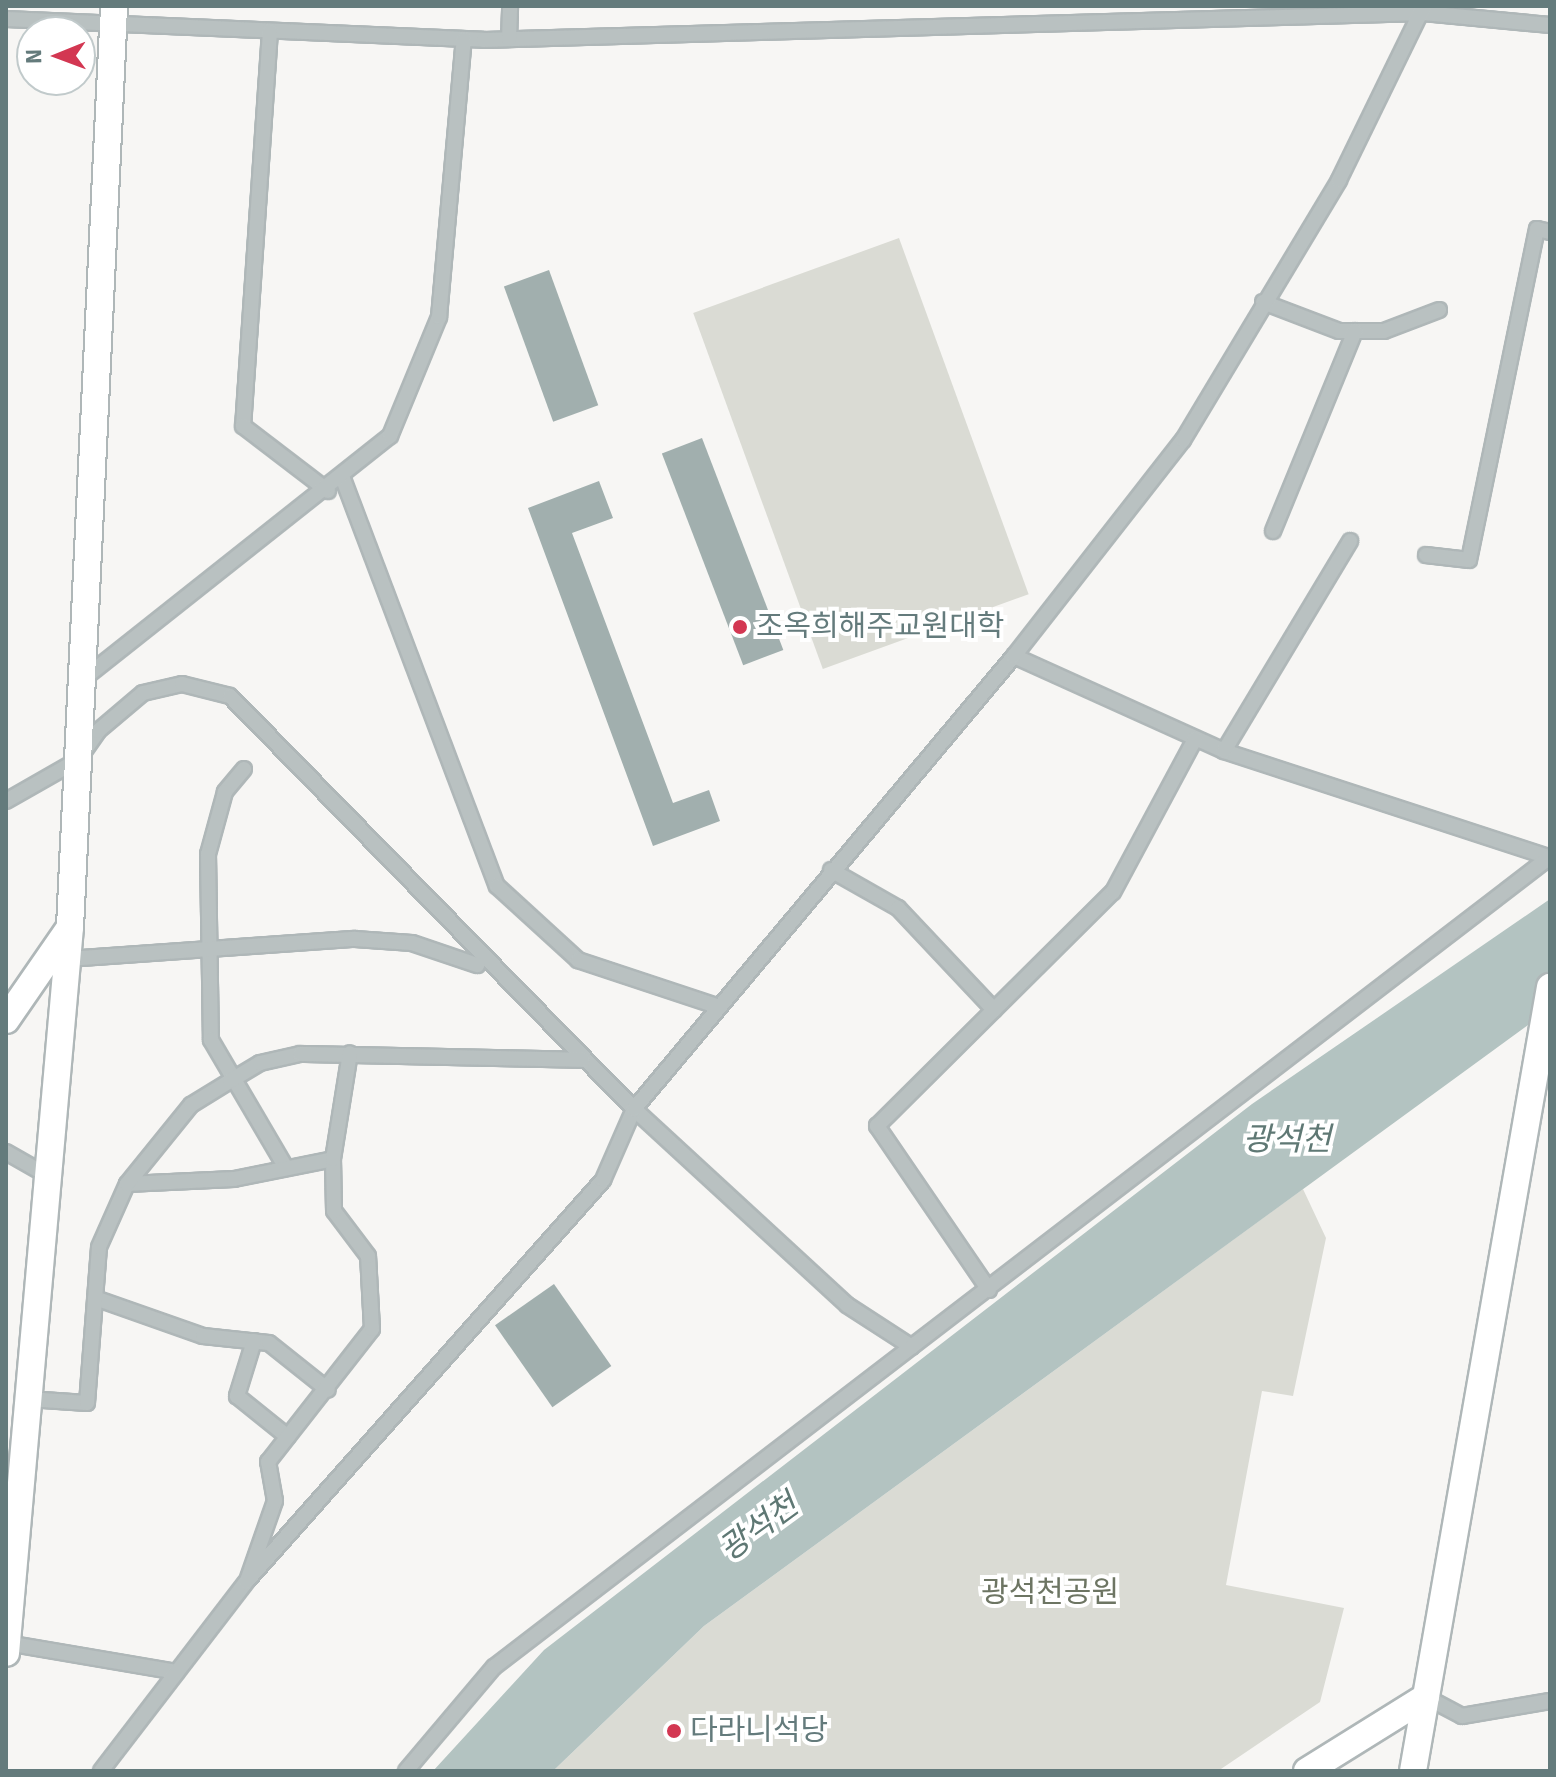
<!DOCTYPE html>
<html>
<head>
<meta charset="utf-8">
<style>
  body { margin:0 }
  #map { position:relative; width:1556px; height:1777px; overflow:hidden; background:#f7f6f4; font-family:Signika,"Noto Sans KR",sans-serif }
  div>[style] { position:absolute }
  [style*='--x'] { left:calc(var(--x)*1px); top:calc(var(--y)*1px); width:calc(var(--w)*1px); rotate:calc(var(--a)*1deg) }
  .green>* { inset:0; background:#dadbd4; transform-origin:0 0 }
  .water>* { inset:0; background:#b3c3c1 }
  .building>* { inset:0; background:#a1afae; transform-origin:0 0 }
  .roads { filter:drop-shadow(2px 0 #afb7b8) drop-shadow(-2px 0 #afb7b8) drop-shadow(0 2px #afb7b8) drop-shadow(0 -2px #afb7b8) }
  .minor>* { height:14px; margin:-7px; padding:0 7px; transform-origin:7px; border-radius:7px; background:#b9c1c1 }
  .major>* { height:26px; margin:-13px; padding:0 13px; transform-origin:13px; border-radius:13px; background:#fff }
  .dots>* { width:22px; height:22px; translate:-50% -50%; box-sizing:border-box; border:4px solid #fff; border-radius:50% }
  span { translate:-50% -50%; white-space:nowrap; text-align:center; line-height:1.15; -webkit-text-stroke:8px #fff; paint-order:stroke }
  .poi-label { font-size:30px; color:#647b7c }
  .left { translate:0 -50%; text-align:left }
  .park-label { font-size:30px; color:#6d7563 }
  .water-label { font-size:32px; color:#5f7874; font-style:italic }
  .frame { position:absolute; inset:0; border:8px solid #647b7c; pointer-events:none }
  .north { position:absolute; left:16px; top:16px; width:80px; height:80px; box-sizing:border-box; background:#fff; border:2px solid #c1cacb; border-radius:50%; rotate:269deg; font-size:22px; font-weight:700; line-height:32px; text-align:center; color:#647b7c }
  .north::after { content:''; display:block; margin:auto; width:28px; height:36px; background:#d33752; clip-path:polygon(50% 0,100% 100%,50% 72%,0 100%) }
</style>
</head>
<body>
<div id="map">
  <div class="green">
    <div style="left:899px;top:238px;width:379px;height:219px;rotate:70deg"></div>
    <div style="clip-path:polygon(1303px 1189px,1326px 1238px,1293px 1396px,1262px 1391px,1226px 1585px,1344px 1608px,1320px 1702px,1218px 1771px,553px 1771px,704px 1626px)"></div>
  </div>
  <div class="water">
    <div style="clip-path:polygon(1550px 899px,1550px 1009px,704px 1626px,553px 1771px,433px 1771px,544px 1650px,1252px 1104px)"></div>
  </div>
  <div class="building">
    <div style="left:549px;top:270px;width:144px;height:48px;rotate:70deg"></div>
    <div style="left:702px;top:438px;width:227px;height:43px;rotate:69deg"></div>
    <div style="clip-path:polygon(599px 481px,613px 518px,572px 533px,673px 803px,709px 790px,720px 821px,653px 846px,528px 508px)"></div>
    <div style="left:554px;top:1284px;width:100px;height:72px;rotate:55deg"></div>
  </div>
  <div class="roads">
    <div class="minor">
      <div style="--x:6;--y:19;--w:478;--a:2.5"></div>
      <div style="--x:484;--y:40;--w:939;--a:-1.65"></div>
      <div style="--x:1423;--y:13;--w:128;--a:5.4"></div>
      <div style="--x:270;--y:31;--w:396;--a:93.9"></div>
      <div style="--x:243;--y:426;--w:107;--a:37.4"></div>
      <div style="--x:509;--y:39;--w:33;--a:-88"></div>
      <div style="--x:1263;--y:302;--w:81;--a:20.9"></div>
      <div style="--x:1339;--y:331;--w:45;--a:0"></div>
      <div style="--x:1384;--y:331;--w:59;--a:-20.9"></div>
      <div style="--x:343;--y:479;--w:435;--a:69.3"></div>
      <div style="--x:497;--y:886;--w:110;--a:42.4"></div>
      <div style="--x:578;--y:960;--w:145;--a:18.4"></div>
      <div style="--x:1273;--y:531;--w:216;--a:-67.7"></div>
      <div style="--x:1426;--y:555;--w:43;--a:6.6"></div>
      <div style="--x:1469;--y:560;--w:338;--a:-78.4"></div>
      <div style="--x:1537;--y:229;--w:13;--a:13"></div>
      <div style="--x:1014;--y:656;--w:230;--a:24.3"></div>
      <div style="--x:1224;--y:751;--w:341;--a:18.1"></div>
      <div style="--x:82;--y:680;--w:393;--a:-38.4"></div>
      <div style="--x:390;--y:436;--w:129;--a:-67.6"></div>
      <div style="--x:439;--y:317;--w:279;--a:-84.9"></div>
      <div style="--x:1224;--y:751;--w:245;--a:-59"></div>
      <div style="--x:244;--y:769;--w:30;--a:130"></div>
      <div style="--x:225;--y:792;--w:64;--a:105.3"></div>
      <div style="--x:208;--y:854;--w:186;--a:89.1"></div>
      <div style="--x:211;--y:1040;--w:146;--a:59.6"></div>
      <div style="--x:6;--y:801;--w:83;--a:-29.7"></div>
      <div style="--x:78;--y:760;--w:35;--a:-55"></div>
      <div style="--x:98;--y:731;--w:59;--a:-40.2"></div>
      <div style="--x:143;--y:693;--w:40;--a:-13"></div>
      <div style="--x:182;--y:684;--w:49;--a:14"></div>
      <div style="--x:230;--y:696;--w:578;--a:45.63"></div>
      <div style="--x:634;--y:1109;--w:289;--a:42.6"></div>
      <div style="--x:847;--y:1305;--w:77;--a:32.9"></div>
      <div style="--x:831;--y:870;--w:77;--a:29.6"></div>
      <div style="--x:898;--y:908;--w:140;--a:46.7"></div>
      <div style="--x:67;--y:959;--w:289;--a:-4"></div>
      <div style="--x:355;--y:939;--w:57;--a:4"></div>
      <div style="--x:412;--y:943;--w:69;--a:18.7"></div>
      <div style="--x:6;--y:1152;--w:48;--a:29.7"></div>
      <div style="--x:127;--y:1184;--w:107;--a:-2.7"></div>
      <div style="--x:234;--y:1179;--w:101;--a:-11.4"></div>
      <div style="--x:989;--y:1290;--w:199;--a:-124.3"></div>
      <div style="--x:877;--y:1126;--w:332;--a:-44.8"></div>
      <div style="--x:1113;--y:892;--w:174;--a:-61.8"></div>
      <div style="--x:95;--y:1298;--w:114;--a:19.4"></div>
      <div style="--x:203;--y:1336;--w:66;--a:6.1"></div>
      <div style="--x:269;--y:1343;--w:75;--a:38.5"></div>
      <div style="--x:254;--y:1341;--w:58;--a:107.2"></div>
      <div style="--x:237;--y:1396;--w:65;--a:38.8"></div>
      <div style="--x:28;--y:1399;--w:59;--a:3.9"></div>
      <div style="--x:87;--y:1403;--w:156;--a:-85.6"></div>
      <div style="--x:99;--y:1247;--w:69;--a:-66"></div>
      <div style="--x:127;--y:1184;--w:102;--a:-51"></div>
      <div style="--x:191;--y:1105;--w:46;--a:-31.6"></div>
      <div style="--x:230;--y:1081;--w:35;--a:-31"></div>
      <div style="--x:260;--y:1063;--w:41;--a:-12.7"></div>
      <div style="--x:300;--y:1054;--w:283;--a:1.2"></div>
      <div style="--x:248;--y:1578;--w:82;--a:-70.7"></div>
      <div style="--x:275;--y:1501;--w:40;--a:-100"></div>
      <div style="--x:268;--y:1462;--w:169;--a:-52"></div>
      <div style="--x:372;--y:1329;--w:73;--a:-93.1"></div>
      <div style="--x:368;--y:1256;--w:56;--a:-127.1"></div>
      <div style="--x:334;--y:1211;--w:52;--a:-91.1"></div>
      <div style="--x:333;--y:1159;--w:107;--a:-80.9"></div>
      <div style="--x:7;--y:1643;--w:172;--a:9.7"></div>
      <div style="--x:1426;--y:1697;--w:41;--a:27.8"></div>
      <div style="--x:1462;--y:1716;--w:89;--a:-9.7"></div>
      <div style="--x:101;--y:1771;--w:238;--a:-52.5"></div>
      <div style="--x:246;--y:1582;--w:538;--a:-48.39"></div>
      <div style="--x:603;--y:1180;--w:77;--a:-66.4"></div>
      <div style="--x:634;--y:1109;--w:591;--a:-50.01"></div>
      <div style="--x:1014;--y:656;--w:274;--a:-52"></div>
      <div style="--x:1183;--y:440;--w:303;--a:-59"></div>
      <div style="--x:1339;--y:180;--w:194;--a:-64"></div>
      <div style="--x:406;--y:1771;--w:136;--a:-49.8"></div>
      <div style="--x:494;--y:1667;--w:1331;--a:-37.49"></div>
    </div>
    <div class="major">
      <div style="--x:6;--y:1020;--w:109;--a:-55.4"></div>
      <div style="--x:6;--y:1653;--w:729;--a:-84.96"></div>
      <div style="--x:70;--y:927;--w:922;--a:-87.26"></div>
      <div style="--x:1307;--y:1771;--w:140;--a:-31.9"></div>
      <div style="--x:1413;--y:1771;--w:796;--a:-80.09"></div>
    </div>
  </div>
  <div class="dots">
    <div style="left:740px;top:627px;background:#d33752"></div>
    <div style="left:674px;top:1731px;background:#d33752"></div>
  </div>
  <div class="poi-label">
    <span class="left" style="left:756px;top:627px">조옥희해주교원대학</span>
    <span class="left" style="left:690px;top:1731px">다라니석당</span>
  </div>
  <div class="park-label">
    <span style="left:1050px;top:1593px">광석천공원</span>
  </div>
  <div class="water-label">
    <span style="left:1287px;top:1140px">광석천</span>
    <span style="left:759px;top:1528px;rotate:-36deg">광석천</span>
  </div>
  <div class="frame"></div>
  <div class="north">N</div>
</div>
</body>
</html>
